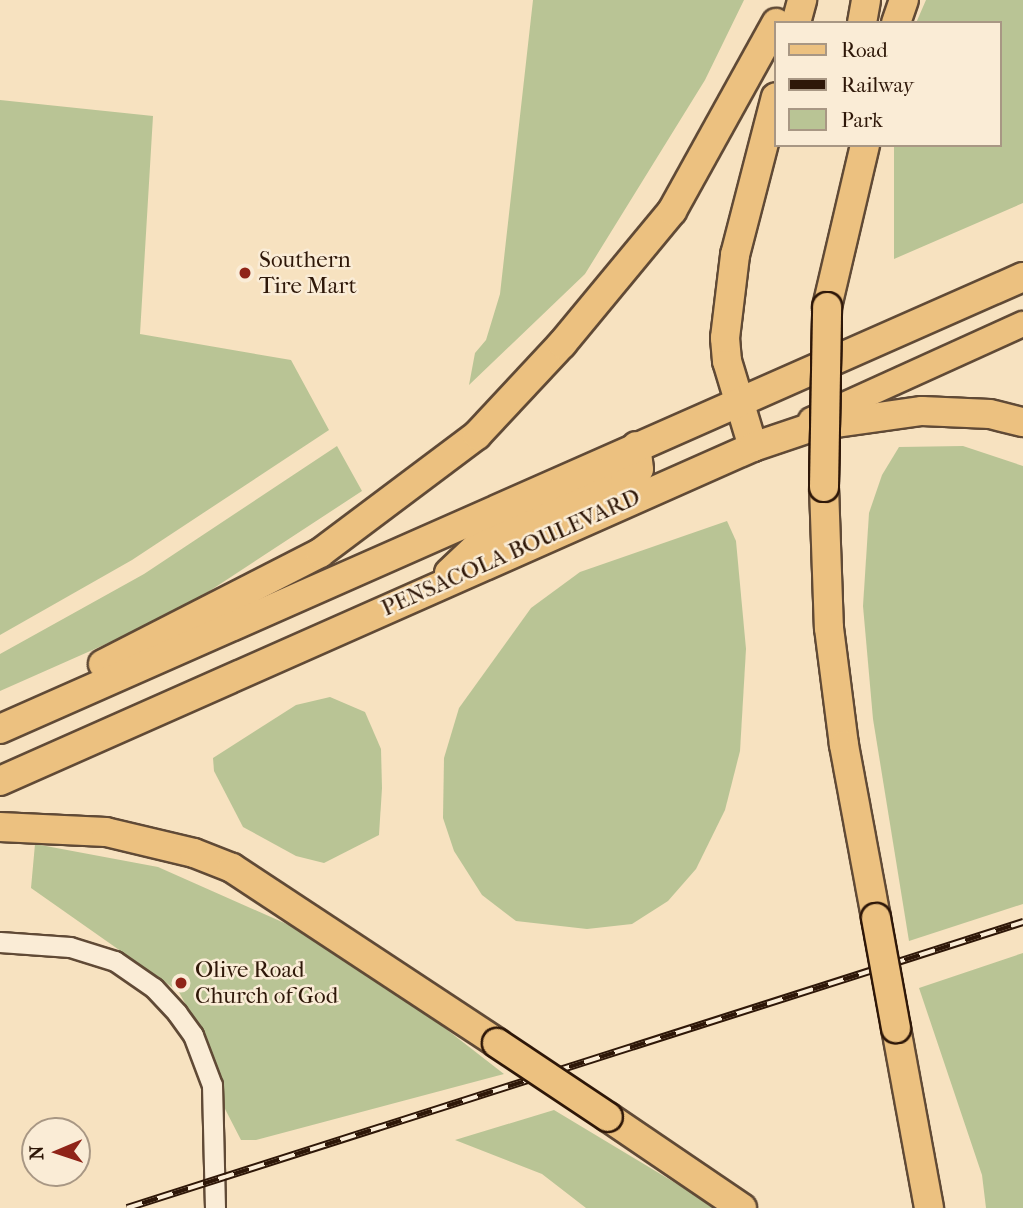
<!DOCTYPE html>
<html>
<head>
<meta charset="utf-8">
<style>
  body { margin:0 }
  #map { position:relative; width:1023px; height:1208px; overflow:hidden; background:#f7e2c0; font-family:"IM FELL French Canon",serif }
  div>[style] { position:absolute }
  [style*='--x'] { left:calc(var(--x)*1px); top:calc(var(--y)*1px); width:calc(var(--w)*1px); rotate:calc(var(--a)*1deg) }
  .green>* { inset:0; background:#b9c495 }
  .roads { filter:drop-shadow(2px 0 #604a36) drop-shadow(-2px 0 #604a36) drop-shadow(0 2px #604a36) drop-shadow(0 -2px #604a36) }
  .minor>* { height:19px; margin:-9.5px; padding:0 9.5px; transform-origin:9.5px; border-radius:9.5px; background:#faecd6 }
  .major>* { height:24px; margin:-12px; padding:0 12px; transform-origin:12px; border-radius:12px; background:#ecc180 }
  .highway>* { height:28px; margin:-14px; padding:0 14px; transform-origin:14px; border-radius:14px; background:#ecc180 }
  .rail>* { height:8px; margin-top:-4px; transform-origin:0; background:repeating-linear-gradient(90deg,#faecd6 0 16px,#2e1708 0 32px); box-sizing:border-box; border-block:2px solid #2e1708 }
  .bridges { filter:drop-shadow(2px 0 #2e1708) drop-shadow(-2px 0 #2e1708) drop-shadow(0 2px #2e1708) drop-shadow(0 -2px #2e1708) }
  .highway-bridge>* { height:28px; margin:-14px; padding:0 14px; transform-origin:14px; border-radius:14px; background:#ecc180 }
  .dots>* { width:19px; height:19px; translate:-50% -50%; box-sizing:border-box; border:4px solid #faecd6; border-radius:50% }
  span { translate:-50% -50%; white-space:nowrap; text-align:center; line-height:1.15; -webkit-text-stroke:5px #faecd6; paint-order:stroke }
  .poi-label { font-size:23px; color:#2e1708 }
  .left { translate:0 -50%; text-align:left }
  .street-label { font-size:23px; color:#2e1708 }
  .legend { position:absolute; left:774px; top:21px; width:228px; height:126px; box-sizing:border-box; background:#faecd6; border:2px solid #a89784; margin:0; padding:9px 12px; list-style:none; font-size:21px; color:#2e1708 }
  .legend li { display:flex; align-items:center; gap:14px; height:35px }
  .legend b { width:35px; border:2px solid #a89784 }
  .north { position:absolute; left:21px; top:1117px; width:70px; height:70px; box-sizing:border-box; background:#faecd6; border:2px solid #a89784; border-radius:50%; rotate:268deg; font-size:19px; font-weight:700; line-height:28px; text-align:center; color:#2e1708 }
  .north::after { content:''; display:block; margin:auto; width:24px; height:32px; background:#8f2418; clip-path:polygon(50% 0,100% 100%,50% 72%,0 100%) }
</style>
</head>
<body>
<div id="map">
  <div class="green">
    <div style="clip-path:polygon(533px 0,744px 0,705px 80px,585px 274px,469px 385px,475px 353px,486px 340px,500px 294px)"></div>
    <div style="clip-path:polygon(926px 0,1023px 0,1023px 203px,894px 259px,894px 145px,1000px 145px,1000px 23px,916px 23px)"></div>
    <div style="clip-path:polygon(0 100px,153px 116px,140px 334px,291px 360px,329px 430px,132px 560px,0 635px)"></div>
    <div style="clip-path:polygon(337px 446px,362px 491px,176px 613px,0 691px,0 654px,144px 574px)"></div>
    <div style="clip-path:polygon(963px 446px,1023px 466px,1023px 904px,909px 941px,873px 719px,863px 606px,869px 513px,882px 475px,899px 447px)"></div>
    <div style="clip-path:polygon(727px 521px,736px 541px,746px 649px,740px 751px,725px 810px,696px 869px,668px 901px,632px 924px,587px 929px,516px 921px,482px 895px,454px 851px,443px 818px,444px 758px,459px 708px,531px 608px,580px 572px)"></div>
    <div style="clip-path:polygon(330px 697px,365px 712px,381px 749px,382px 788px,379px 835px,324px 863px,296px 856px,243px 827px,214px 771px,213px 758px,296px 705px)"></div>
    <div style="clip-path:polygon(35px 844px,158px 867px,343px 949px,504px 1074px,256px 1140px,241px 1140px,225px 1109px,213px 1056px,179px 992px,31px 888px)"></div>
    <div style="clip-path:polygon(1023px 953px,1023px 1208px,986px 1208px,982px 1175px,919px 988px)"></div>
    <div style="clip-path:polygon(554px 1110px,717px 1208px,586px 1208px,542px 1174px,455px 1140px)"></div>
  </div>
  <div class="roads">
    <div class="minor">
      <div style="--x:0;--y:942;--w:70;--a:4.1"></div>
      <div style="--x:70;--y:947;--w:47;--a:17.3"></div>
      <div style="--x:115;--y:961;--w:47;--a:34.7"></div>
      <div style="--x:154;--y:988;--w:34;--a:47"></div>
      <div style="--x:177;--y:1013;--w:27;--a:54"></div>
      <div style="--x:193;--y:1035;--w:53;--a:69.2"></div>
      <div style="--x:212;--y:1085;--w:123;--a:88.6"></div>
    </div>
    <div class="major">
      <div style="--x:811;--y:420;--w:233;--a:-24.4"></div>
    </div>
    <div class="highway">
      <div style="--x:796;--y:23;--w:24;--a:-75"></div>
      <div style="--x:862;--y:23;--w:23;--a:-80"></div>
      <div style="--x:896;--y:23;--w:24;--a:-71"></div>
      <div style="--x:827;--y:307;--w:166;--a:-76.8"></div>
      <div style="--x:753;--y:447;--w:90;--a:-106.8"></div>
      <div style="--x:727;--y:361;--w:23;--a:-95"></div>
      <div style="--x:725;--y:338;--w:84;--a:-83.1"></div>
      <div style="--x:735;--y:255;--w:163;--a:-75.5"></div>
      <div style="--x:824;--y:487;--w:141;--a:88"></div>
      <div style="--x:829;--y:628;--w:118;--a:82.7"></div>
      <div style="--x:844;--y:745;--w:176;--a:79.5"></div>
      <div style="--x:449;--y:573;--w:47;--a:-43.3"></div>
      <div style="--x:483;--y:541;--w:154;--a:-22.9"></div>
      <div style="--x:625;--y:481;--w:18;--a:-41"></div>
      <div style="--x:639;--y:469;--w:23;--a:-97"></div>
      <div style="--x:103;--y:664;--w:244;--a:-27.1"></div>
      <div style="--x:320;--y:553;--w:196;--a:-36.9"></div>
      <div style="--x:477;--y:435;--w:125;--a:-47"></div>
      <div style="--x:562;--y:344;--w:173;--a:-50.4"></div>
      <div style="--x:672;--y:211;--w:215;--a:-61"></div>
      <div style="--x:0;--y:729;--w:1118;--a:-23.84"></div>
      <div style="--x:0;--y:781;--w:824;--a:-23.92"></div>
      <div style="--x:753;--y:447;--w:65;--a:-18.7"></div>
      <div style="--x:815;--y:426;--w:108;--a:-8"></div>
      <div style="--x:922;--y:411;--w:68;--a:2.5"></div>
      <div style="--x:990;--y:414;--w:34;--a:14"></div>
      <div style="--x:0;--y:827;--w:106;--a:2.7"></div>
      <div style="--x:106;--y:832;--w:90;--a:13.4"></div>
      <div style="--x:194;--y:853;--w:41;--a:21.5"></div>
      <div style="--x:232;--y:868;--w:318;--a:33.4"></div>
      <div style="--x:896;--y:1028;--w:183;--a:79.6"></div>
      <div style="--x:608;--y:1117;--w:162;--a:34.2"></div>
    </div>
  </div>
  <div class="rail">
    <div style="--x:127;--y:1208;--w:941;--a:-17.7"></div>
  </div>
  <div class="bridges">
    <div class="highway-bridge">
      <div style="--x:824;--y:487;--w:180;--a:-89"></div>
      <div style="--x:876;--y:918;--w:112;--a:79.7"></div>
      <div style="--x:497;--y:1043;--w:133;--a:33.7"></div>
    </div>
  </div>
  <div class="dots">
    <div style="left:245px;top:273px;background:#8f2418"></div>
    <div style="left:181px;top:983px;background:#8f2418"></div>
  </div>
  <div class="poi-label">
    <span class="left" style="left:259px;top:273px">Southern<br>Tire Mart</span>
    <span class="left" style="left:195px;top:983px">Olive Road<br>Church of God</span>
  </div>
  <div class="street-label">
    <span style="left:511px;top:553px;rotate:-24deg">PENSACOLA BOULEVARD</span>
  </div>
  <ul class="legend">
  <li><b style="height:9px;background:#ecc180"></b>Road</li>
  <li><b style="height:9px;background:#2e1708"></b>Railway</li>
  <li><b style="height:19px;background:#b9c495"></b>Park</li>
  </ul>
  <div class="north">N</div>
</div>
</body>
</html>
